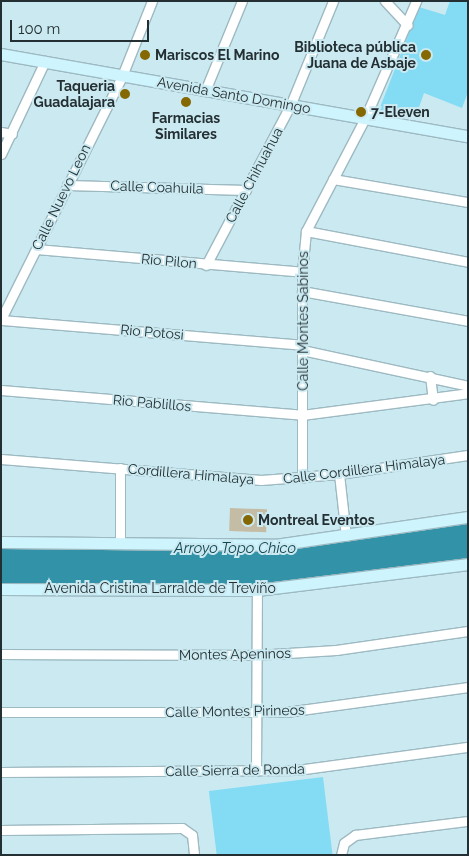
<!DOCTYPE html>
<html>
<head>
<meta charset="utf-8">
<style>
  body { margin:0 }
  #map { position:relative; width:469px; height:856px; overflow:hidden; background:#cbe9f1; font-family:Raleway,sans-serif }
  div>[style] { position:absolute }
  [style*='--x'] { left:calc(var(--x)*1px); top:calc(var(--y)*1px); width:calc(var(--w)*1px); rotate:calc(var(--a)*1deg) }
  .green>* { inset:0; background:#83dcf3; transform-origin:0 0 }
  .water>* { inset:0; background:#3192a8 }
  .building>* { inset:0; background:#c5bca5; transform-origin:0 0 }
  .roads { filter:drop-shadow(1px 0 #9db9c1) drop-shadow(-1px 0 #9db9c1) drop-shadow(0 1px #9db9c1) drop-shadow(0 -1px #9db9c1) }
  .minor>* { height:9px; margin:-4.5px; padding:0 4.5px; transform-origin:4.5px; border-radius:4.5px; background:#fff }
  .secondary>* { height:11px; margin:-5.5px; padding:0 5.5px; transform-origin:5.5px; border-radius:5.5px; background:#cef4fe }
  .dots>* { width:14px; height:14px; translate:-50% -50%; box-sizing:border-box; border:2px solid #cbe9f1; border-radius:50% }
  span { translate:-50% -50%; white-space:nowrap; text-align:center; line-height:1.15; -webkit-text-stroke:4px #cbe9f1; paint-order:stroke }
  .poi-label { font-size:14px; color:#232f32; font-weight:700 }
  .right { translate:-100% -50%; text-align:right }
  .left { translate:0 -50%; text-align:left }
  .street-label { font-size:14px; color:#232f32 }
  .water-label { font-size:15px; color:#0f4753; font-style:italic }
  .frame { position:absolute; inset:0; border:2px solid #232f32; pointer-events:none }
  .scale { position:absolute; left:10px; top:20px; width:139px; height:22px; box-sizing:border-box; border:2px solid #232f32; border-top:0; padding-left:6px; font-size:15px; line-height:18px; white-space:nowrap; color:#232f32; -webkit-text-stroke:4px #cbe9f1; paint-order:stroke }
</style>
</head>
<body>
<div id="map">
  <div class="green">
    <div style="clip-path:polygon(450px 1px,468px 1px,468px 92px,462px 108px,424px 93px,416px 116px,379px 110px,419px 7px,445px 15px)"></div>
    <div style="left:323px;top:777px;width:79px;height:115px;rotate:83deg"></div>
  </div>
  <div class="water">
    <div style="clip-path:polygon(468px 517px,468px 564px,257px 590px,1px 589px,1px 542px,233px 545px)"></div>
  </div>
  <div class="building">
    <div style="left:230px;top:508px;width:37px;height:23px;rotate:2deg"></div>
  </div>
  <div class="roads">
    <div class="minor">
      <div style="--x:385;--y:1;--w:33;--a:47"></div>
      <div style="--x:205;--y:91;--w:97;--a:-67.7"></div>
      <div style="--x:1;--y:132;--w:11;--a:10"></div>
      <div style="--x:1;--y:154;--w:103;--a:-64.7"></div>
      <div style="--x:333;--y:179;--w:137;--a:9.7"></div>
      <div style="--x:67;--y:185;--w:179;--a:1.6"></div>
      <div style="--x:306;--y:231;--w:165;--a:10.8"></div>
      <div style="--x:36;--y:249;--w:267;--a:4.9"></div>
      <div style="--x:206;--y:265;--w:180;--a:-62.2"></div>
      <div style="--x:290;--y:106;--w:113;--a:-67.7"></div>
      <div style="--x:302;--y:291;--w:169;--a:10.2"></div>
      <div style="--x:1;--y:319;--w:271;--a:-63.5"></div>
      <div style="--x:122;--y:76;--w:81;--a:-68.2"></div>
      <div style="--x:1;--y:320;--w:303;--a:4.7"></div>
      <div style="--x:302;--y:350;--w:170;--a:12.2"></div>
      <div style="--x:430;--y:376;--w:24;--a:83"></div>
      <div style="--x:1;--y:390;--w:302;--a:4.7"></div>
      <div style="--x:302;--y:415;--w:167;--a:-7.5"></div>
      <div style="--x:1;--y:459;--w:261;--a:4.6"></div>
      <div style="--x:261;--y:480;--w:78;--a:-4.4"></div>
      <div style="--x:339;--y:474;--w:130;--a:-8.4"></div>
      <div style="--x:339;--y:474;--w:62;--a:83.6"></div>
      <div style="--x:302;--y:478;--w:206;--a:-90"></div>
      <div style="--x:302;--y:272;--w:41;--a:-84.4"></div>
      <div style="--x:306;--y:231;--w:127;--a:-62.4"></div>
      <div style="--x:365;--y:118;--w:128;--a:-66.4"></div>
      <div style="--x:120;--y:543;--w:75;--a:-90"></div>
      <div style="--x:1;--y:654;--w:255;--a:0.2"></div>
      <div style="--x:256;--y:655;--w:80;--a:-3.6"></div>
      <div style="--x:336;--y:650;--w:133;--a:-8.2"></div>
      <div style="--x:1;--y:712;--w:285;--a:0"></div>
      <div style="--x:286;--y:712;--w:184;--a:-7.8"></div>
      <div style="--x:256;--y:771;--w:181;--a:-89.7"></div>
      <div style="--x:1;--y:772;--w:296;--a:-0.4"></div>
      <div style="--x:297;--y:770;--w:173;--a:-7.7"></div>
      <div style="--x:1;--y:830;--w:181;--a:-0.6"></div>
      <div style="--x:182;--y:828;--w:12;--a:35"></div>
      <div style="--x:192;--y:835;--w:20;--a:84"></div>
      <div style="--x:341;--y:855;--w:12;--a:-76"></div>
      <div style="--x:344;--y:843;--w:14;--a:-36"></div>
      <div style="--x:355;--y:835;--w:114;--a:-7.1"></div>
    </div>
    <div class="secondary">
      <div style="--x:1;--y:54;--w:474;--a:10"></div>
      <div style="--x:1;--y:542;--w:274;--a:0.6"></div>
      <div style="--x:275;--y:545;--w:195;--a:-8.3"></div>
      <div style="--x:1;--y:589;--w:256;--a:0.2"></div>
      <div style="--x:257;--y:590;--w:213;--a:-7"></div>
    </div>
  </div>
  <div class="dots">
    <div style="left:145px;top:55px;background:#856801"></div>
    <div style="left:426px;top:55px;background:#856801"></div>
    <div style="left:125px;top:94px;background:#856801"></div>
    <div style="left:186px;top:102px;background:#856801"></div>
    <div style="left:361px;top:112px;background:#856801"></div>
    <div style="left:248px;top:520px;background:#856801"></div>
  </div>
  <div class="poi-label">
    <span class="right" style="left:416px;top:55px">Biblioteca pública<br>Juana de Asbaje</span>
    <span class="left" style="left:155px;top:55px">Mariscos El Marino</span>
    <span class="right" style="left:115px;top:94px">Taqueria<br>Guadalajara</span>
    <span class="left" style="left:371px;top:112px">7-Eleven</span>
    <span style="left:186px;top:126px">Farmacias<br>Similares</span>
    <span class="left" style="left:258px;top:520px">Montreal Eventos</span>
  </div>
  <div class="street-label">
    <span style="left:234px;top:95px;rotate:10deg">Avenida Santo Domingo</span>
    <span style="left:254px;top:175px;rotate:-62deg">Calle Chihuahua</span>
    <span style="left:157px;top:187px;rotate:2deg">Calle Coahuila</span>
    <span style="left:61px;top:197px;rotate:-64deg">Calle Nuevo Leon</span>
    <span style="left:169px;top:261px;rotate:5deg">Rio Pilon</span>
    <span style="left:303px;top:321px;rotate:-90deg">Calle Montes Sabinos</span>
    <span style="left:152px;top:332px;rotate:5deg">Rio Potosi</span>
    <span style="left:152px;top:403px;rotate:5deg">Rio Pablillos</span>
    <span style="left:364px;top:469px;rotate:-7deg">Calle Cordillera Himalaya</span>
    <span style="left:191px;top:474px;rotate:5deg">Cordillera Himalaya</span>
    <span style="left:160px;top:588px">Avenida Cristina Larralde de Treviño</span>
    <span style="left:235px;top:654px;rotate:-1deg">Montes Apeninos</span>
    <span style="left:235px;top:711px;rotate:-1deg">Calle Montes Pirineos</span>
    <span style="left:235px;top:770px;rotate:-1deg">Calle Sierra de Ronda</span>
  </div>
  <div class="water-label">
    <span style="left:235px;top:549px">Arroyo Topo Chico</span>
  </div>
  <div class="frame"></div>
  <div class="scale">100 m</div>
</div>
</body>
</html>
